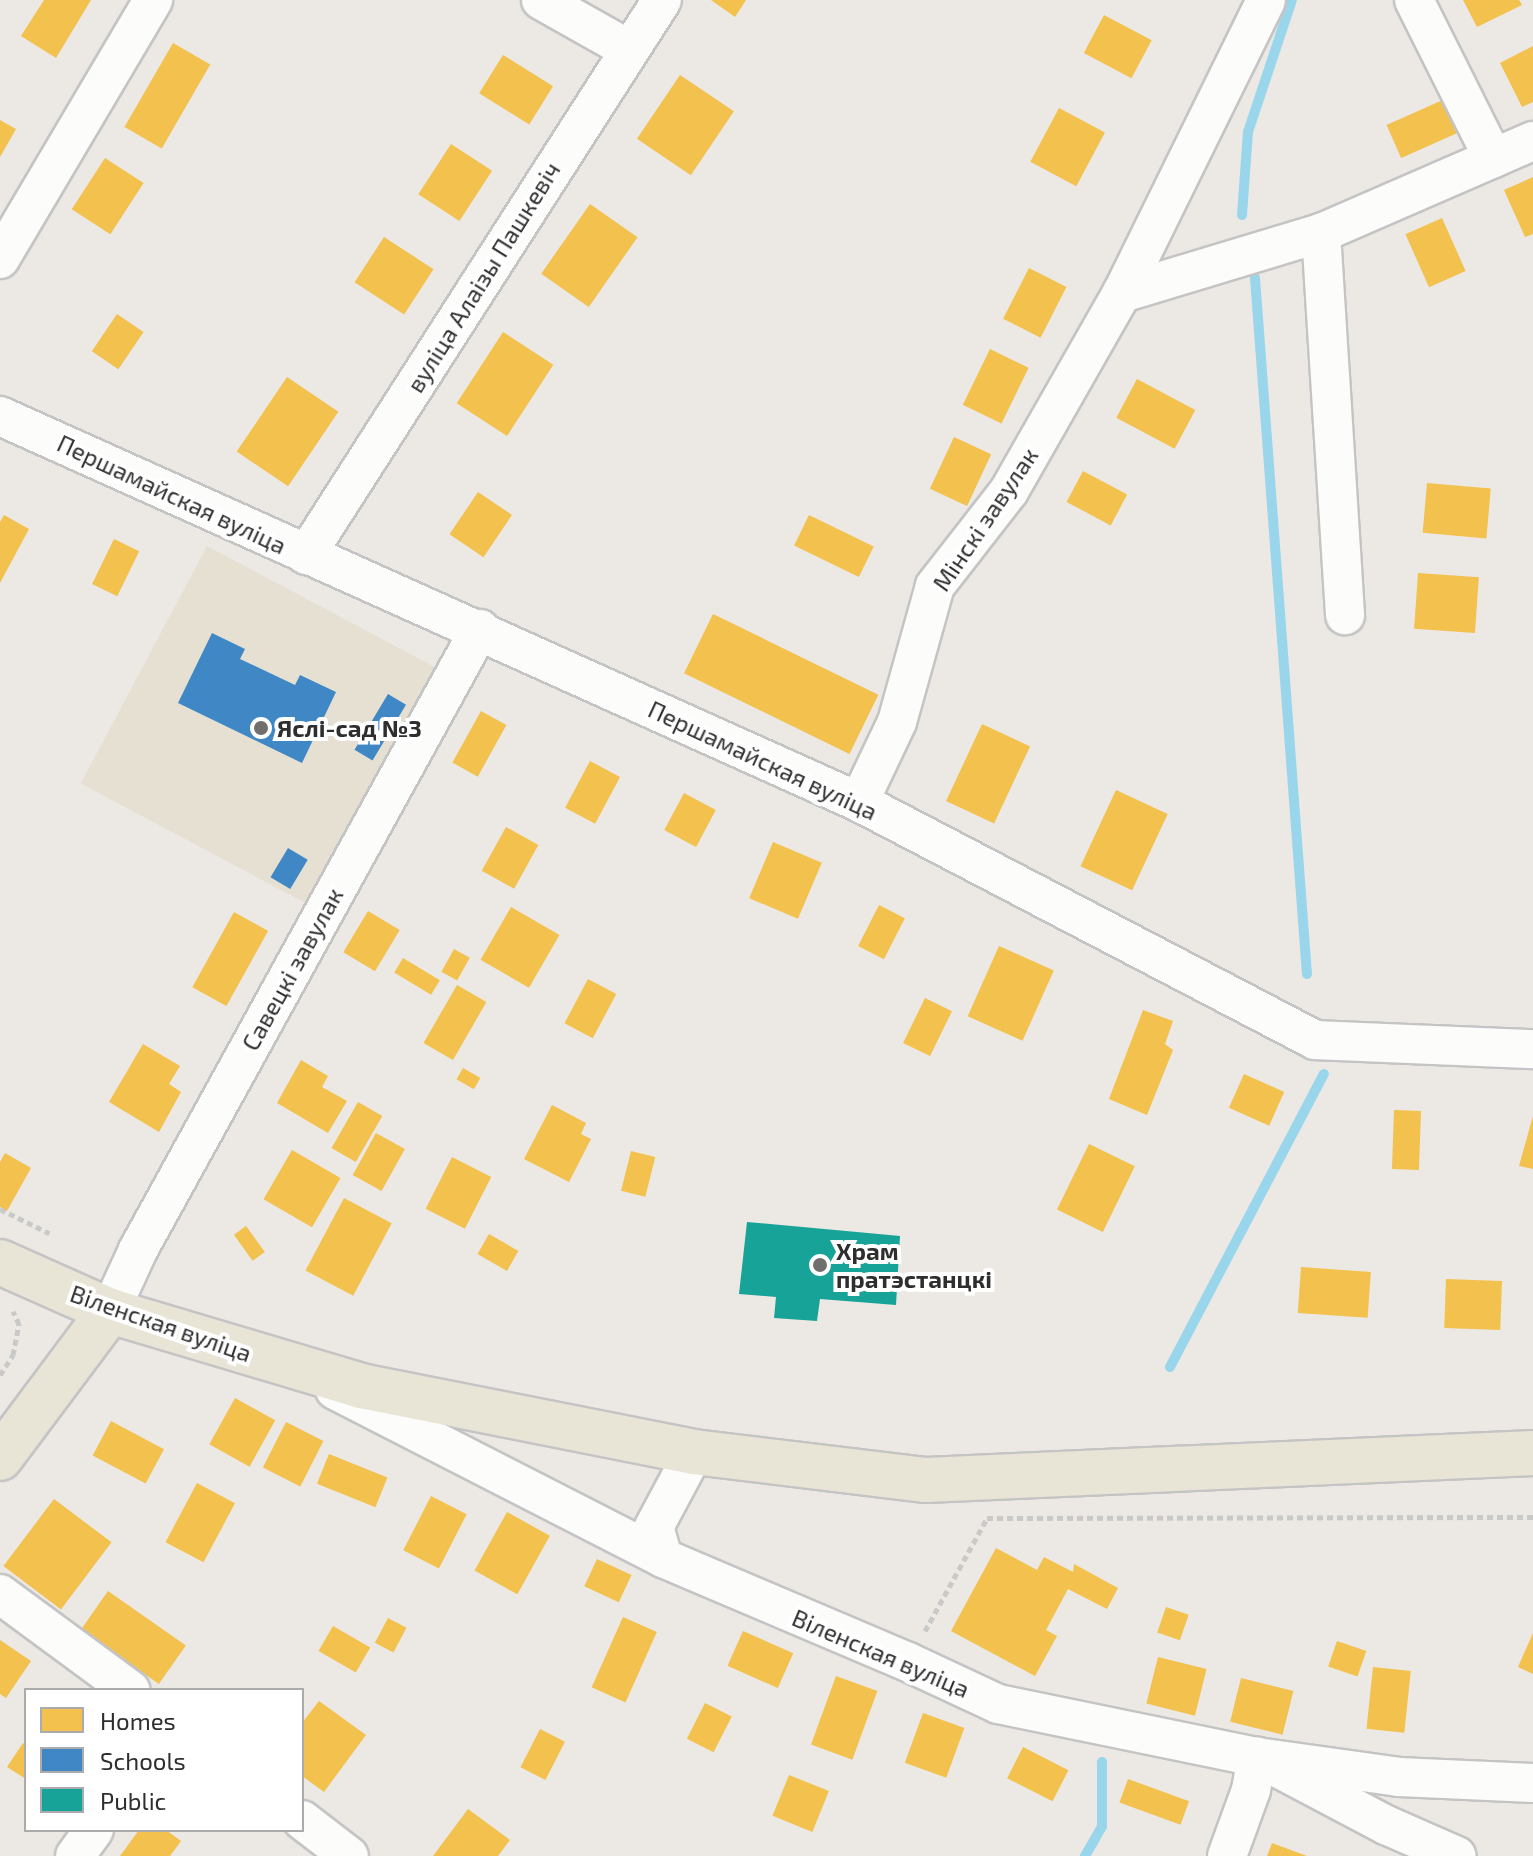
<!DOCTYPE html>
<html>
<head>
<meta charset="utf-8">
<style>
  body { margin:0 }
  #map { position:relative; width:1533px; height:1856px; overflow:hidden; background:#ece8e4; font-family:"Exo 2",sans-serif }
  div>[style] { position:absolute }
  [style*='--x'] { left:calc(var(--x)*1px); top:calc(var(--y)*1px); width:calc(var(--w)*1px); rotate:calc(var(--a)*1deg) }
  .education>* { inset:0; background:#e6e0d3; transform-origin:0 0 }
  .homes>* { inset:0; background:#f2c14e; transform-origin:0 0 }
  .schools>* { inset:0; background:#3f88c5; transform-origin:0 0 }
  .public>* { inset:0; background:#17a398 }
  .stream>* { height:10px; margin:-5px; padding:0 5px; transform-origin:5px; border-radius:5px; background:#99d6ec }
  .path>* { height:5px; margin-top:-2.5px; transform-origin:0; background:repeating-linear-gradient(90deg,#c9c9c8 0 6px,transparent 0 10px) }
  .roads { filter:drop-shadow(2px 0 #c5c4c5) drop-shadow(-2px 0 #c5c4c5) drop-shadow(0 2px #c5c4c5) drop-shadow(0 -2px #c5c4c5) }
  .minor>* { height:38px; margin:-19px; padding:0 19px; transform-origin:19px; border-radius:19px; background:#fcfcfb }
  .major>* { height:44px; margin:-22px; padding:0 22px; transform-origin:22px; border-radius:22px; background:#e8e4d6 }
  .dots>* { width:22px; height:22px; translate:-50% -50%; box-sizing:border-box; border:4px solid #fff; border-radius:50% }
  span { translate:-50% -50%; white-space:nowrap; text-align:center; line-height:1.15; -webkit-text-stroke:8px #fff; paint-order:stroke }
  .street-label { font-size:24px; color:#2e2e2e }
  .poi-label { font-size:24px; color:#2e2e2e; font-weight:700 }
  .left { translate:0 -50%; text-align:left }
  .legend { position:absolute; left:24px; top:1688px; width:280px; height:144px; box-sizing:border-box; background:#fff; border:2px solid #ababab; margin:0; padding:10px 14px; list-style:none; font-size:24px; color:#2e2e2e }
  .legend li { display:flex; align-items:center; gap:16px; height:40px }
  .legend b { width:40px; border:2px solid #ababab }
</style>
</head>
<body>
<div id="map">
  <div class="education">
    <div style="left:207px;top:546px;width:268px;height:269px;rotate:28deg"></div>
  </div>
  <div class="homes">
    <div style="clip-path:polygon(44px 0,91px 0,56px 58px,21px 36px)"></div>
    <div style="clip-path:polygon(711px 0,746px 0,735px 17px)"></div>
    <div style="clip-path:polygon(1463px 0,1519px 0,1522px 5px,1477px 27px)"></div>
    <div style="left:1104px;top:15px;width:54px;height:43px;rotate:28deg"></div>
    <div style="left:173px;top:43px;width:43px;height:97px;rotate:30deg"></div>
    <div style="clip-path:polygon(1533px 46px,1533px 102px,1522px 107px,1500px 63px)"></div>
    <div style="left:503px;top:55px;width:59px;height:45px;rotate:32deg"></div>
    <div style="left:680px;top:75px;width:65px;height:77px;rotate:34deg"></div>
    <div style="left:1445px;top:99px;width:36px;height:64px;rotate:66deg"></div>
    <div style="left:1059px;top:108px;width:52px;height:61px;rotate:28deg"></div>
    <div style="clip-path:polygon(0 120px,16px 129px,0 157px)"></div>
    <div style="left:451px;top:144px;width:49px;height:60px;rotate:33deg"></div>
    <div style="left:105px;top:158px;width:46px;height:61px;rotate:33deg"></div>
    <div style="clip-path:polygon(1533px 177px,1533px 234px,1525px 237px,1504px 190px)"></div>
    <div style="left:590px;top:204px;width:58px;height:85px;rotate:35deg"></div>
    <div style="left:1442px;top:218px;width:58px;height:40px;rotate:66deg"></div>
    <div style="left:384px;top:237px;width:59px;height:54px;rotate:33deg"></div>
    <div style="left:1029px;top:268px;width:42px;height:57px;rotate:27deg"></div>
    <div style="left:117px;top:314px;width:32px;height:45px;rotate:34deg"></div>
    <div style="left:503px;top:332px;width:60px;height:85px;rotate:33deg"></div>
    <div style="left:990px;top:349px;width:43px;height:62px;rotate:26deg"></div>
    <div style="left:287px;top:377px;width:62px;height:90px;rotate:34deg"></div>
    <div style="left:1137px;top:379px;width:66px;height:44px;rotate:28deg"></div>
    <div style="left:954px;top:437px;width:41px;height:57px;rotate:25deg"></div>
    <div style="left:1083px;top:471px;width:50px;height:35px;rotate:28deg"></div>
    <div style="left:1427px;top:483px;width:64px;height:50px;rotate:5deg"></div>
    <div style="left:478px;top:492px;width:41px;height:51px;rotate:34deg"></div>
    <div style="clip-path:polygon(4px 515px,29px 529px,0 583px,0 522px)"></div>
    <div style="left:809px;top:515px;width:72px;height:34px;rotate:26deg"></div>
    <div style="left:114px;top:539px;width:28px;height:50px;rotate:26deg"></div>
    <div style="left:1418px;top:573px;width:61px;height:56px;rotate:4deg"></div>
    <div style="left:713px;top:614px;width:184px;height:66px;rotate:26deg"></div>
    <div style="left:481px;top:711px;width:29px;height:59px;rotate:29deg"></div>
    <div style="left:982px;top:724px;width:53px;height:85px;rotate:25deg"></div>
    <div style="left:590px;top:761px;width:34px;height:53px;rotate:28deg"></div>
    <div style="left:1116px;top:790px;width:57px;height:84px;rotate:25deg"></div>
    <div style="left:684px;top:793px;width:36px;height:42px;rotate:28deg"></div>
    <div style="left:506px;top:827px;width:37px;height:50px;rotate:29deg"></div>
    <div style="left:773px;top:842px;width:53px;height:61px;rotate:23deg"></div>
    <div style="left:879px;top:905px;width:29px;height:46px;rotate:27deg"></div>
    <div style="left:511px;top:907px;width:56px;height:61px;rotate:30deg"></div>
    <div style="left:368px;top:911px;width:37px;height:48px;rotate:31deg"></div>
    <div style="left:234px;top:912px;width:39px;height:86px;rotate:29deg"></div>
    <div style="left:999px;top:946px;width:60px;height:77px;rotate:24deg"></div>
    <div style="left:454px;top:949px;width:18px;height:26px;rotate:29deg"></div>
    <div style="left:403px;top:958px;width:43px;height:17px;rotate:31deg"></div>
    <div style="left:588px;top:979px;width:32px;height:50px;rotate:28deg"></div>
    <div style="left:457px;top:985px;width:34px;height:67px;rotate:30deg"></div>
    <div style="left:925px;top:998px;width:30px;height:50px;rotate:26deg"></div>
    <div style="clip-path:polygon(1143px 1010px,1173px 1021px,1165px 1044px,1173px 1050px,1147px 1115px,1109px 1099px)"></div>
    <div style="clip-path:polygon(143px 1044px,180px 1066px,169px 1084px,181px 1092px,159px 1132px,109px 1102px)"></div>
    <div style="clip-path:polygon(301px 1060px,328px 1076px,322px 1087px,347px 1101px,328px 1133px,277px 1103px)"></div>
    <div style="left:463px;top:1068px;width:20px;height:13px;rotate:30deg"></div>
    <div style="left:1244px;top:1074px;width:44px;height:37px;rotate:24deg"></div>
    <div style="left:358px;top:1102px;width:28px;height:53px;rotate:30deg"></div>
    <div style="clip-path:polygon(552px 1105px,586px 1123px,581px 1134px,591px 1139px,569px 1182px,524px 1159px)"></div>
    <div style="left:1421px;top:1111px;width:59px;height:27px;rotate:92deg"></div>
    <div style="clip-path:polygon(1533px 1116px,1533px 1169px,1519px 1166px)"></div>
    <div style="left:376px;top:1133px;width:33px;height:48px;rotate:29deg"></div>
    <div style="left:1089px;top:1144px;width:51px;height:73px;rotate:26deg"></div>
    <div style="left:292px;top:1150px;width:56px;height:57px;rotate:30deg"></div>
    <div style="left:631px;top:1151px;width:25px;height:41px;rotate:14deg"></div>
    <div style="clip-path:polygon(5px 1153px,31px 1168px,7px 1211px,0 1207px,0 1162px)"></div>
    <div style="left:452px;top:1157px;width:44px;height:58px;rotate:27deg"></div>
    <div style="left:344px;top:1198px;width:54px;height:82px;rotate:28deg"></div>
    <div style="left:246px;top:1226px;width:32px;height:15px;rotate:54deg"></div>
    <div style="left:489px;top:1234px;width:34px;height:23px;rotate:30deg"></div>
    <div style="left:1301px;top:1267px;width:70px;height:46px;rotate:4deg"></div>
    <div style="left:1446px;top:1279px;width:56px;height:49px;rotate:2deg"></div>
    <div style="left:235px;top:1398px;width:46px;height:53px;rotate:29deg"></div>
    <div style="left:111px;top:1421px;width:60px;height:39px;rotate:28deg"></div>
    <div style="left:286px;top:1422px;width:42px;height:51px;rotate:27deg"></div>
    <div style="left:329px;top:1454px;width:63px;height:32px;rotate:22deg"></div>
    <div style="left:197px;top:1483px;width:43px;height:67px;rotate:28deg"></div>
    <div style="left:431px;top:1496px;width:40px;height:61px;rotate:27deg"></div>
    <div style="left:54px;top:1499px;width:72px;height:84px;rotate:37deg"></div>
    <div style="left:507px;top:1512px;width:49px;height:67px;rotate:29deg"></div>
    <div style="clip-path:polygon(996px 1548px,1037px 1570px,1044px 1557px,1073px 1572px,1074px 1564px,1118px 1588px,1107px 1609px,1068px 1589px,1046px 1630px,1057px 1636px,1035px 1676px,951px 1631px)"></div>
    <div style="left:597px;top:1559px;width:38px;height:30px;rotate:25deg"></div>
    <div style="left:108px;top:1591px;width:95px;height:47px;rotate:35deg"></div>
    <div style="left:1166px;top:1607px;width:24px;height:27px;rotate:19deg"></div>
    <div style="left:623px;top:1617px;width:37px;height:77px;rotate:24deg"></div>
    <div style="left:388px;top:1618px;width:21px;height:28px;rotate:28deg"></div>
    <div style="left:333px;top:1626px;width:43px;height:29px;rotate:30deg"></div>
    <div style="left:743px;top:1631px;width:55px;height:38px;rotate:24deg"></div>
    <div style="clip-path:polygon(1533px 1633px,1533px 1674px,1518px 1667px)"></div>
    <div style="clip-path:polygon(0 1640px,31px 1661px,6px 1698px,0 1694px)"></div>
    <div style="left:1337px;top:1641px;width:31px;height:27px;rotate:19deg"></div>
    <div style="left:1158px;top:1657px;width:50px;height:48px;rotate:14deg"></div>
    <div style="left:1373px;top:1667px;width:38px;height:62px;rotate:6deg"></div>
    <div style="left:836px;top:1676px;width:44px;height:73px;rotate:20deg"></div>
    <div style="left:1241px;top:1678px;width:54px;height:45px;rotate:14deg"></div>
    <div style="clip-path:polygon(319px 1701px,366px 1735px,324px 1792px,302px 1776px,302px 1723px)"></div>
    <div style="left:705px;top:1703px;width:30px;height:40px;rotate:27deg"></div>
    <div style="left:923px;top:1713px;width:44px;height:53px;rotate:20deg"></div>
    <div style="left:540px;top:1729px;width:28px;height:43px;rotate:27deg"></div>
    <div style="clip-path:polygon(23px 1743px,26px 1745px,26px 1779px,7px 1767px)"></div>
    <div style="left:1023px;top:1747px;width:51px;height:35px;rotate:27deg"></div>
    <div style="left:789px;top:1775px;width:43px;height:44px;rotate:22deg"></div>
    <div style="left:1128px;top:1779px;width:65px;height:25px;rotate:20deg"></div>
    <div style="clip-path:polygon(468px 1809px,510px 1840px,498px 1856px,433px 1856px)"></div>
    <div style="clip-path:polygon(139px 1830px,166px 1830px,181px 1841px,170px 1856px,120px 1856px)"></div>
    <div style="clip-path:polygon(1272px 1843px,1307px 1856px,1267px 1856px)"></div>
  </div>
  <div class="schools">
    <div style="clip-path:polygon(212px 633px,245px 649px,240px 659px,295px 685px,300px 675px,336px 692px,302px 763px,178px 703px)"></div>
    <div style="left:388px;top:694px;width:21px;height:65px;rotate:31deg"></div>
    <div style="left:288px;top:848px;width:23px;height:34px;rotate:31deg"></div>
  </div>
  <div class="public">
    <div style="clip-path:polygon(747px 1222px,900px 1236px,896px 1305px,820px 1299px,817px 1321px,774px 1318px,776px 1297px,739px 1294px)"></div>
  </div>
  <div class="stream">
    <div style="--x:1242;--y:215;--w:83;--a:-85.9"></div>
    <div style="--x:1248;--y:132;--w:139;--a:-71.6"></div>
    <div style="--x:1255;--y:278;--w:698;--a:85.73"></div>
    <div style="--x:1170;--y:1367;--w:331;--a:-62.3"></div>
    <div style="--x:1085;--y:1856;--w:34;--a:-60"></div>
    <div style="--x:1102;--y:1826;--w:64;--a:-90"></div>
  </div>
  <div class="path">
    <div style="--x:0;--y:1209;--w:55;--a:26.1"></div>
    <div style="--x:0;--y:1375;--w:24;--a:-57"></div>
    <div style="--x:13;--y:1355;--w:32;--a:-79"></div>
    <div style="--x:19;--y:1324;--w:14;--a:-115"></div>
    <div style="--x:925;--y:1631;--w:129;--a:-61.2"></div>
    <div style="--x:987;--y:1518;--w:546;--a:-0.1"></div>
  </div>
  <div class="roads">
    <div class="minor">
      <div style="--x:541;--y:0;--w:100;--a:29.4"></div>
      <div style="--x:1414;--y:0;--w:177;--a:63.4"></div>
      <div style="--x:1321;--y:233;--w:383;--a:86.4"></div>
      <div style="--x:0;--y:259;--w:301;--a:-59.4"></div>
      <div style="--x:1122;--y:293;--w:326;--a:-63.8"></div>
      <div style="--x:0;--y:416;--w:942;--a:24.2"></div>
      <div style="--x:859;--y:802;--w:514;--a:27.56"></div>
      <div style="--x:1315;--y:1040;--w:218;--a:2.4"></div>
      <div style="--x:306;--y:555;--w:659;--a:-57.32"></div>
      <div style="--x:859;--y:802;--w:89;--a:-64.6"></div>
      <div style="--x:897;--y:722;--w:141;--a:-74.4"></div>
      <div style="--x:935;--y:586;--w:120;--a:-52.1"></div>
      <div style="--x:1009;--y:491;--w:228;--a:-60.3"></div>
      <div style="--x:1122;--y:293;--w:208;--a:-16.8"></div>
      <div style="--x:1321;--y:233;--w:231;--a:-23.5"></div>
      <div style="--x:110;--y:1311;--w:67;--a:-65.3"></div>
      <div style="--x:138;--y:1250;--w:709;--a:-61.16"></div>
      <div style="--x:335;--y:1390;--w:369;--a:27.1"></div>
      <div style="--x:663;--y:1558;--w:266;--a:23"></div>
      <div style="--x:908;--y:1662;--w:99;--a:25"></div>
      <div style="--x:998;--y:1704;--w:264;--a:11.6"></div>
      <div style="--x:1257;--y:1757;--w:143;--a:8"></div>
      <div style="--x:1399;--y:1777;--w:134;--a:2.6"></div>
      <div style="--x:663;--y:1558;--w:32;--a:-106"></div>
      <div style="--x:654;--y:1527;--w:85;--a:-61.9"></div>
      <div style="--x:0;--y:1594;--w:162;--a:36.4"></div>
      <div style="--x:302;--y:1820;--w:59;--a:37.5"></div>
      <div style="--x:75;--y:1856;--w:32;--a:-54"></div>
      <div style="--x:1227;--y:1856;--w:70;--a:-70"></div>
      <div style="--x:1251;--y:1790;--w:34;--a:-80"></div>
      <div style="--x:1257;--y:1757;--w:146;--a:27.8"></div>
      <div style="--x:1386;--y:1825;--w:77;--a:23.6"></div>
    </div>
    <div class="major">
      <div style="--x:0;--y:1262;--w:120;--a:24"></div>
      <div style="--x:110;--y:1311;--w:262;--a:16.6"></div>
      <div style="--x:361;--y:1386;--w:339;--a:11.2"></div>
      <div style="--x:694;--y:1452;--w:234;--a:6.9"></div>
      <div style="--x:926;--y:1480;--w:608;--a:-2.55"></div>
      <div style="--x:0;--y:1458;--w:184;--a:-53.2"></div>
    </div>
  </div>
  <div class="dots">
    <div style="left:261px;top:728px;background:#706f6e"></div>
    <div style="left:820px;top:1265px;background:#706f6e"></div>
  </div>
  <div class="street-label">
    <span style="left:483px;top:277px;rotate:-58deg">вуліца Алаізы Пашкевіч</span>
    <span style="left:172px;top:494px;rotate:25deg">Першамайская вуліца</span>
    <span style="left:985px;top:519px;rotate:-56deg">Мінскі завулак</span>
    <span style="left:763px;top:760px;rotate:25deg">Першамайская вуліца</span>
    <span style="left:292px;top:969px;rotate:-61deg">Савецкі завулак</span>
    <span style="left:161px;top:1323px;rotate:19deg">Віленская вуліца</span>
    <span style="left:881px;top:1653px;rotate:23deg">Віленская вуліца</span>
  </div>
  <div class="poi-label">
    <span class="left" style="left:277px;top:728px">Яслі-сад №3</span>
    <span class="left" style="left:836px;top:1265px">Храм<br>пратэстанцкі</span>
  </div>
  <ul class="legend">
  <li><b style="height:22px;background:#f2c14e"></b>Homes</li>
  <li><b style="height:22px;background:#3f88c5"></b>Schools</li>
  <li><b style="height:22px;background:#17a398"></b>Public</li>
  </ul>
</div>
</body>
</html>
